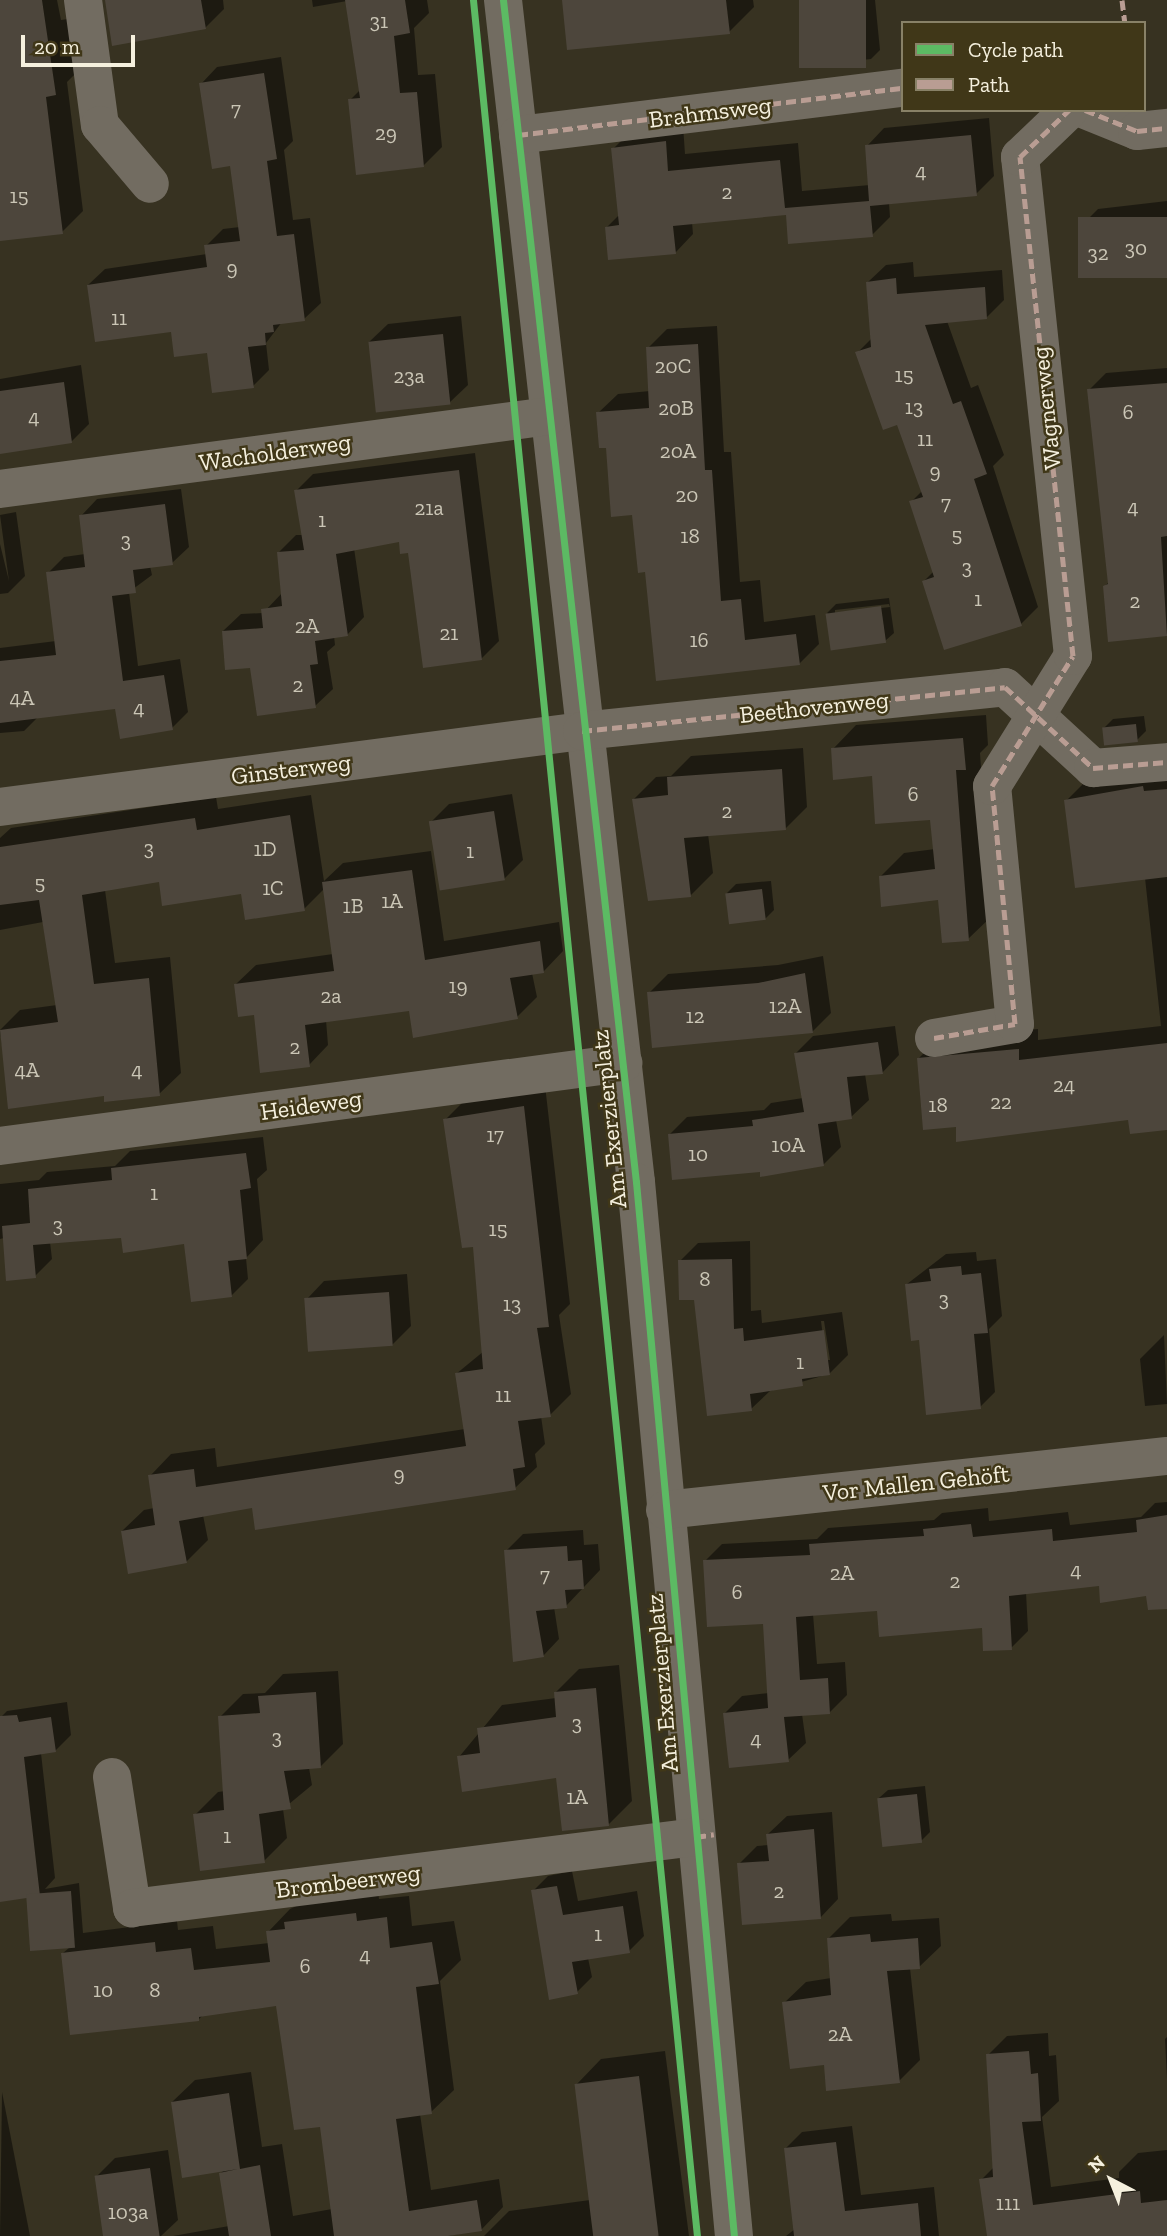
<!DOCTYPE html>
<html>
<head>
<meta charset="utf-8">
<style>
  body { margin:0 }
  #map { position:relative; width:1167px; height:2236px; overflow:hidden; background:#373221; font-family:"Zilla Slab",serif }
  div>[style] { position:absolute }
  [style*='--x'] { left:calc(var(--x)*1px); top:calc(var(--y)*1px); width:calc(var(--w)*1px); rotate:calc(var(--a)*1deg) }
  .shadow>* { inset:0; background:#0007 }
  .building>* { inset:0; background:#4d463c; transform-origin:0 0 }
  .minor>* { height:38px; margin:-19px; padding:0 19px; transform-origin:19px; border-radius:19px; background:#726c61 }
  .quiet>* { height:5px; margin-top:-2.5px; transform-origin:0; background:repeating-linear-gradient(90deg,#b99d93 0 10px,transparent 0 15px) }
  .cycleway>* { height:7px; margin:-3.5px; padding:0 3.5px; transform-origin:3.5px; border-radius:3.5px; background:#5cba63 }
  span { translate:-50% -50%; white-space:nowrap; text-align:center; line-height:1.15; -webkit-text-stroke:5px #403718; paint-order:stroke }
  .number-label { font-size:21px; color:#cbc6b6 }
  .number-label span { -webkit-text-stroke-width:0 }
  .street-label { font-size:24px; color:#f5f0de }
  .legend { position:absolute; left:901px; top:21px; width:245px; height:91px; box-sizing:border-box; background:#403718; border:2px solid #888167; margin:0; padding:9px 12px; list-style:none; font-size:21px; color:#f5f0de }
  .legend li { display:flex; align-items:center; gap:14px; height:35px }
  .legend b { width:35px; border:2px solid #888167 }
  .north { position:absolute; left:1076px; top:2145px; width:70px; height:70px; -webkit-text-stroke:5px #403718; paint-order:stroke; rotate:318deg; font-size:19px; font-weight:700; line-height:28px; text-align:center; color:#f5f0de }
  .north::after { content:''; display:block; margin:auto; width:24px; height:32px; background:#f5f0de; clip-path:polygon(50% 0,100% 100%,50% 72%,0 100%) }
  .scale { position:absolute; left:21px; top:35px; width:114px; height:32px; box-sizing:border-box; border:4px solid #f5f0de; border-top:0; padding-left:9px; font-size:21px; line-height:24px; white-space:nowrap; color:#f5f0de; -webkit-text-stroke:5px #403718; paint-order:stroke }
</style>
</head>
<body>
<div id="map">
  <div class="shadow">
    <div style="clip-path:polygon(0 0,57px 0,61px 20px,68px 19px,76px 73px,67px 82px,83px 211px,62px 232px,0 240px)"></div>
    <div style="clip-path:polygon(107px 0,223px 0,224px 9px,205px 28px)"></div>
    <div style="clip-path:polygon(312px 0,427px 0,429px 13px,414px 28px,418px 75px,435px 74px,442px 147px,423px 166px,350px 100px,361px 89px,347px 1px,313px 7px)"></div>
    <div style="clip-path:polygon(564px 0,753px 0,754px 7px,729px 32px)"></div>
    <div style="clip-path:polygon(801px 0,875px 0,880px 50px,871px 59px,808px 66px)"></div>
    <div style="clip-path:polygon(281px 57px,293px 141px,284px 150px,293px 220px,310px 218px,321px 303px,304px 319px,282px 322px,266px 343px,269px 370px,253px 386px,208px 351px,88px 285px,105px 269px,207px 254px,206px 246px,223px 229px,240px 227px,231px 164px,201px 84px,217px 67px)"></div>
    <div style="clip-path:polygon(989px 118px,994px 176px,976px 194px,889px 203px,890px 217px,872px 235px,787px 213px,692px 222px,693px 234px,676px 252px,607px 227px,619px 215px,613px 149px,631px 131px,683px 125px,685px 154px,798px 143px,802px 191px,870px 185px,867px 146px,884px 128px)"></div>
    <div style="clip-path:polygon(1167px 201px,1167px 277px,1080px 227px,1098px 209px)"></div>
    <div style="clip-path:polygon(913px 262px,914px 277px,1002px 270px,1004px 300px,986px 318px,947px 321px,971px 388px,978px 385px,1004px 455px,993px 466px,1038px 607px,1021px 624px,924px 581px,934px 571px,911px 502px,923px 490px,898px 422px,857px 353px,872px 338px,868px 282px,886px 265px)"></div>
    <div style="clip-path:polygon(461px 316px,468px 385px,449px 403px,369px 342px,388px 324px)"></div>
    <div style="clip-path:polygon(717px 326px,724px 452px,731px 452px,740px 582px,760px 580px,764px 622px,815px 615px,819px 644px,799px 664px,657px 679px,647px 571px,634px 514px,598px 413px,618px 394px,650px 391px,648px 348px,667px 329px)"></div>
    <div style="clip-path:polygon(81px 365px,89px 424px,72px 441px,0 452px,0 379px)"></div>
    <div style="clip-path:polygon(1167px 368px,1167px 634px,1110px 640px,1105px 586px,1109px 582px,1089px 390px,1106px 373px)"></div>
    <div style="clip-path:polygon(475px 453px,499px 641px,481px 659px,400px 540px,354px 548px,364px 617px,347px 635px,334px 636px,335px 645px,327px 652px,333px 689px,315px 706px,251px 667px,223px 631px,241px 614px,263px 613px,283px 592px,279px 552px,296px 535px,303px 535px,296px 491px,313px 474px)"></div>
    <div style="clip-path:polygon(181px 489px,189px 547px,172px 563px,150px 566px,152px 575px,129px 592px,138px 666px,180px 659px,188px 712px,172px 728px,117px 707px,38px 717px,24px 731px,0 733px,0 648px,56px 641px,48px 573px,64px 557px,85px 554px,81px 516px,97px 499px)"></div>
    <div style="clip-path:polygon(16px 512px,25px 576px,8px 593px,0 594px,0 544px,9px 581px,0 515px)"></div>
    <div style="clip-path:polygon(evenodd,889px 598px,894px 633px,885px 641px,827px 613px,836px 604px,889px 598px,889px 604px,890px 607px,835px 613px,835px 610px,889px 604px)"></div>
    <div style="clip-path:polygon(986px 715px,988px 745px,980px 753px,992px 916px,968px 939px,939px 898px,881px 876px,904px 853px,935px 849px,932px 818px,833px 749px,856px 725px)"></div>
    <div style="clip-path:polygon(1144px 716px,1146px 731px,1137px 740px,1104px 728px,1113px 719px)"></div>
    <div style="clip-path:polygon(803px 748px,807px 807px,785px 829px,708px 834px,713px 873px,691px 895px,634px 799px,656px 777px,671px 776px,691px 756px)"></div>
    <div style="clip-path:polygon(1167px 771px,1167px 1128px,1129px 1118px,957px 1125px,918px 1059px,939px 1038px,1038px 1029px,1038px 1040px,1161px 1026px,1145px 878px,1066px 801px,1087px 780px)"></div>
    <div style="clip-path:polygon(512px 794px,523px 860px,504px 879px,431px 822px,449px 804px)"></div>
    <div style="clip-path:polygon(311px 795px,324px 881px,343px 863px,431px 851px,444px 941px,559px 922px,563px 951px,544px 971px,532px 973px,537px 997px,517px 1017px,410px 1009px,326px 1020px,328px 1045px,309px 1065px,255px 1013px,236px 984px,256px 965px,333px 954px,324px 889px,304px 909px,242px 892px,160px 880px,105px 890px,115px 963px,170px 957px,181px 1073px,159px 1094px,106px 1094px,10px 1107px,0 1030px,20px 1010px,57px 1005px,43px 922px,0 930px,0 838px,11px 828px,216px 797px,218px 809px)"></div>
    <div style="clip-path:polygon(771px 881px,774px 910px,765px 919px,727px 893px,736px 884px)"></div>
    <div style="clip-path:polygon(823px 956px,831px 1013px,812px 1032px,649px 993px,668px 974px,778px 965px)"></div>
    <div style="clip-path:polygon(895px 1026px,899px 1055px,882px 1073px,865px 1074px,869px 1100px,851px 1117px,836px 1120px,841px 1147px,823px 1165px,761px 1170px,669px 1135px,687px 1117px,764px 1110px,771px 1103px,803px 1098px,796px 1053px,813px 1036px)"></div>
    <div style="clip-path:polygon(545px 1085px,570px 1304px,559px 1315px,571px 1394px,550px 1415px,541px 1416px,545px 1444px,535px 1454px,537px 1467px,515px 1488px,254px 1506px,203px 1515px,208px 1540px,186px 1562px,122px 1531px,144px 1510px,154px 1508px,150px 1476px,171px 1454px,215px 1448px,217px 1467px,465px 1429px,456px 1374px,484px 1351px,475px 1245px,445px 1120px,467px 1098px)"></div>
    <div style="clip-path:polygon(263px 1137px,267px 1170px,257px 1179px,263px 1240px,246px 1258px,248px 1279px,231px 1296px,186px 1242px,122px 1236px,50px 1242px,52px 1259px,35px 1276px,4px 1238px,0 1239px,0 1184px,39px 1180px,47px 1172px,115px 1166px,130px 1151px)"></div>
    <div style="clip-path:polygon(evenodd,750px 1241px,751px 1311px,761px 1310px,762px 1323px,842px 1312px,848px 1355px,829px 1374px,770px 1391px,751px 1409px,680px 1261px,698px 1243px,750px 1241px,821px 1321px,824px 1321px,830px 1360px,826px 1360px,821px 1321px)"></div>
    <div style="clip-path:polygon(976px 1252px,977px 1261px,996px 1259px,1002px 1316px,989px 1329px,995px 1392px,980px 1407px,920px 1338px,907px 1284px,946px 1254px)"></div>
    <div style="clip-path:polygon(407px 1274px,411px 1326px,392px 1345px,306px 1300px,324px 1281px)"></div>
    <div style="clip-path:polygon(1164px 1335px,1167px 1404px,1145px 1406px,1140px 1359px)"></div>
    <div style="clip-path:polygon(1167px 1502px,1167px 1591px,1101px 1584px,1026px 1592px,1028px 1631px,1011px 1648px,983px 1626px,878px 1609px,813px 1614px,817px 1664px,845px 1662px,847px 1695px,830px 1712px,802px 1714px,806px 1743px,788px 1760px,725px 1713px,742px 1696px,769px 1693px,765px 1622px,705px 1561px,722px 1544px,817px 1539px,828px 1528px,934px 1520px,942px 1513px,988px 1508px,989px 1521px,1068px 1512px,1070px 1525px,1141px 1517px,1155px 1503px)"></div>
    <div style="clip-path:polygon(583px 1530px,584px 1545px,598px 1544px,600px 1570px,566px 1606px,554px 1607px,559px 1639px,543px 1656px,506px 1551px,523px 1534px)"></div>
    <div style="clip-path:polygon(619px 1665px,632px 1801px,609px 1824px,558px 1776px,459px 1757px,502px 1705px,556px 1698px,556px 1692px,579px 1669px)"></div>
    <div style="clip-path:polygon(338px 1671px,343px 1744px,320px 1767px,309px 1768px,312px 1785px,283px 1809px,287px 1838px,264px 1861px,195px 1815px,218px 1792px,225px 1791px,220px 1717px,243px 1694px,265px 1693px,283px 1674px)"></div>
    <div style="clip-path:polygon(67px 1702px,71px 1735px,55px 1751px,41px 1753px,55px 1878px,45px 1889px,79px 1883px,83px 1933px,177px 1921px,178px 1930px,213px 1926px,216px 1949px,269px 1943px,268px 1932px,290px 1909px,309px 1900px,378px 1892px,379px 1899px,409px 1896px,412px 1926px,454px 1921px,461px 1960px,440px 1981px,454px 2090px,431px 2112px,420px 2114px,431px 2190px,499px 2179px,503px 2207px,481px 2230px,447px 2236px,173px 2236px,229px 2226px,221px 2173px,225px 2169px,172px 2102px,195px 2080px,251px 2072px,262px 2147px,282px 2144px,293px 2216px,332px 2209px,321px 2125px,277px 2004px,204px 2014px,198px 2020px,63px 1953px,70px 1947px,29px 1899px,33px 1895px,0 1901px,0 1718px,7px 1711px)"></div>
    <div style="clip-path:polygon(925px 1786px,930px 1832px,921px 1841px,879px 1798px,888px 1790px)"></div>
    <div style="clip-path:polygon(832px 1812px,838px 1899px,820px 1918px,739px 1864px,757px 1846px,769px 1845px,768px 1834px,787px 1816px)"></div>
    <div style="clip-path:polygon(572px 1871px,578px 1901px,637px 1891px,644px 1936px,629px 1951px,588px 1958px,592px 1977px,577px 1992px,533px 1891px,548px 1876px)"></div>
    <div style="clip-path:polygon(891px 1914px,892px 1921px,939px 1918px,941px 1946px,919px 1967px,910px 1968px,920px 2060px,899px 2081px,825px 2063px,784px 2003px,806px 1982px,831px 1978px,829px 1938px,850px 1917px)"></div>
    <div style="clip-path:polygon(1048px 2033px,1049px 2056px,1056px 2055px,1059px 2101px,1042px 2117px,1051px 2187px,1119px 2178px,1119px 2172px,1138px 2153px,1167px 2150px,1167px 2236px,989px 2236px,981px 2180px,994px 2167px,988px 2055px,1007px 2036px)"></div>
    <div style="clip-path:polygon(1167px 2037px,1167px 2079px,1165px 2039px)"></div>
    <div style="clip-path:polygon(665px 2051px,689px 2236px,484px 2236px,509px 2211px,590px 2200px,576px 2085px,601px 2059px)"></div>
    <div style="clip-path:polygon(2px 2092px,30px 2236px,0 2236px)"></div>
    <div style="clip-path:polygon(852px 2126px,861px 2195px,934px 2187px,939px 2236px,786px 2236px,795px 2229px,785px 2149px,802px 2132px)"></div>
    <div style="clip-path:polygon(168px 2150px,178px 2220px,161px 2236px,105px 2236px,97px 2176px,115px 2158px)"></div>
  </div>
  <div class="building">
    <div style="clip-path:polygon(0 0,42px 0,56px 95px,46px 97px,63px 234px,0 241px)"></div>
    <div style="clip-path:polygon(105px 0,201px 0,206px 29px,112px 46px)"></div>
    <div style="clip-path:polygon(345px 0,405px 0,410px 33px,394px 36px,400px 93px,417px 92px,424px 167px,356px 175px,348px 99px,360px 98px)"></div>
    <div style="clip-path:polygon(562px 0,726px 0,730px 34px,567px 50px)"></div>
    <div style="left:799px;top:0;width:67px;height:68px"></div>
    <div style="clip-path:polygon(264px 73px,277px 159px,267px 161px,277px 236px,294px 234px,305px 321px,273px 325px,274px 332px,265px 333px,266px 345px,248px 347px,254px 388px,212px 393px,207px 353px,174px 357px,171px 332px,95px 342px,87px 285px,207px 267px,204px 245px,240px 241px,230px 166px,212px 169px,199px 83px)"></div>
    <div style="clip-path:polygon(971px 135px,977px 196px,870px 206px,873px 237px,788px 244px,786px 215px,673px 226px,676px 254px,608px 260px,605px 227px,619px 225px,611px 148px,666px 141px,668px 171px,780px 160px,785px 208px,869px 201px,865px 145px)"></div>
    <div style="left:1167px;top:217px;width:61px;height:89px;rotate:90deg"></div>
    <div style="clip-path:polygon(896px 278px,897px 294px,985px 287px,987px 319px,925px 325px,953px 404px,961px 401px,987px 474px,974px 479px,1022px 626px,944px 650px,922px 581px,934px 577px,909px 501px,923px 497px,897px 425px,883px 430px,855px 352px,871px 347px,866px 282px)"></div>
    <div style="left:443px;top:334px;width:71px;height:75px;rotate:84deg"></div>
    <div style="clip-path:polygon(698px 344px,705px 470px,712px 470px,721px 601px,741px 599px,745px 640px,796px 634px,800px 665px,656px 681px,645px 572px,638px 573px,632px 515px,611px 517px,606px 448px,599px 448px,596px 412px,649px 408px,646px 347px)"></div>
    <div style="clip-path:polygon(64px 382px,72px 443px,0 454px,0 391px)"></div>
    <div style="clip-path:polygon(1167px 383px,1167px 536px,1161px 537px,1167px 636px,1108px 642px,1103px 586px,1108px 584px,1087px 389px)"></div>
    <div style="clip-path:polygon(459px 470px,482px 660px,423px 668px,408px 553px,400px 554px,399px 542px,336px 554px,348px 636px,315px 641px,318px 664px,310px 665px,316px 708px,257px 716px,250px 668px,225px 670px,222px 631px,263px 628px,261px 609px,282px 606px,277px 552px,304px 550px,294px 490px)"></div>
    <div style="clip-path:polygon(165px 504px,173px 565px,133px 570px,136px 593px,112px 596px,123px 681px,164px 675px,173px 730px,120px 739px,115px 709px,0 723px,0 661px,56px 655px,46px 572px,85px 567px,79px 515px)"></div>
    <div style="left:881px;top:606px;width:37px;height:56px;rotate:82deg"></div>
    <div style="left:1136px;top:724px;width:18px;height:34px;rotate:84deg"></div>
    <div style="clip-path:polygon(963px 738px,966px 770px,956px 770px,969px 941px,942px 943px,938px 900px,881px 907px,879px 876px,935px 869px,930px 820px,875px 824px,872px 776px,833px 780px,831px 748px)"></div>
    <div style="clip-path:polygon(782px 769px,786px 830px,684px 838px,691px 897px,648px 901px,632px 799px,668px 795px,667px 777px)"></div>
    <div style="clip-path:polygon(1143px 786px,1144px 791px,1167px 789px,1167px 877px,1075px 888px,1064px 800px)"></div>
    <div style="left:494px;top:811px;width:70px;height:66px;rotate:81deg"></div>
    <div style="clip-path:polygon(290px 815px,305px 911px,245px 920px,241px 894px,162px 906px,159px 882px,82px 895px,94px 984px,149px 978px,160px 1096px,104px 1102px,104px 1096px,8px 1109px,0 1030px,58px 1022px,39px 900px,0 905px,0 847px,195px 818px,197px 830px)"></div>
    <div style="clip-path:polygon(412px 870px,425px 960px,540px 941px,544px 973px,510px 978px,518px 1019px,413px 1038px,409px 1011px,305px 1025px,310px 1067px,260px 1073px,254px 1015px,238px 1017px,234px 984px,334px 971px,322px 882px)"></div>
    <div style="left:762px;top:889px;width:31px;height:37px;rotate:83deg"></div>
    <div style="clip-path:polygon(805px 973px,813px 1033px,652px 1048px,647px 992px,758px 983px)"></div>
    <div style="clip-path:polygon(878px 1042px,883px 1074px,847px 1077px,852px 1119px,818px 1124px,824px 1166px,760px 1177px,760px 1172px,672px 1180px,668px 1134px,753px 1126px,752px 1120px,804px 1112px,794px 1053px)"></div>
    <div style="clip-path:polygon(1167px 1043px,1167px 1130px,1130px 1134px,1128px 1120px,956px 1142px,956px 1127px,923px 1130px,917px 1058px,1019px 1049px,1019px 1060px)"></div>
    <div style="clip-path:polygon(524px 1106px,549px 1327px,537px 1328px,551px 1417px,518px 1421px,525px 1467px,513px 1469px,516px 1490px,255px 1530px,252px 1508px,179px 1521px,187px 1563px,128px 1574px,121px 1531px,155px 1525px,148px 1475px,194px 1469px,196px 1487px,466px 1446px,455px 1373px,483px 1369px,473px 1247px,462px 1248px,443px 1119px)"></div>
    <div style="clip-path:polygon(246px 1153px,251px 1188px,240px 1190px,247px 1259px,228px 1261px,232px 1297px,191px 1302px,184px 1244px,123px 1253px,121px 1238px,33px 1245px,36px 1278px,6px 1281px,2px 1226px,30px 1223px,28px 1189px,112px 1180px,111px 1168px)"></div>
    <div style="clip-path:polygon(732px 1259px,734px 1329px,743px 1328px,744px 1341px,824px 1330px,830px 1375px,802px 1379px,803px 1386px,750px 1394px,752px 1411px,707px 1416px,694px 1300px,679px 1300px,678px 1260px)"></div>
    <div style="clip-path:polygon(961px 1266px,962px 1275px,981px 1273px,988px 1333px,974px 1334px,981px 1409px,926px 1415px,919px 1340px,911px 1341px,905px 1284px,931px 1281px,929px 1269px)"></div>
    <div style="left:389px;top:1292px;width:54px;height:85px;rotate:86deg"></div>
    <div style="clip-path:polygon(1167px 1515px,1167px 1609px,1148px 1610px,1146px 1596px,1100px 1603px,1099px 1586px,1009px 1596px,1012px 1650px,983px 1651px,982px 1628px,879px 1637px,877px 1611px,796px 1617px,800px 1680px,828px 1678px,830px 1714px,784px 1717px,789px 1762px,729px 1768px,723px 1713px,768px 1708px,763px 1624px,707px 1627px,703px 1560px,810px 1555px,809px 1544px,924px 1536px,923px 1529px,971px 1524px,973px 1537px,1052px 1529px,1053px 1541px,1137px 1532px,1136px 1520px)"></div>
    <div style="clip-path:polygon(567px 1546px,568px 1561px,582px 1560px,584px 1589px,565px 1590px,567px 1608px,536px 1611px,544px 1657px,513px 1662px,504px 1550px)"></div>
    <div style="clip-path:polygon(596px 1688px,609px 1826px,562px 1831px,556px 1778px,462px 1792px,457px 1756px,480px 1753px,477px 1728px,556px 1717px,554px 1692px)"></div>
    <div style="clip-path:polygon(316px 1692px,321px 1768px,284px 1771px,291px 1809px,259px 1814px,265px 1863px,200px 1871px,193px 1814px,224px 1810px,218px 1716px,260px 1713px,258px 1696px)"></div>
    <div style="clip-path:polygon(17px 1715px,19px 1722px,51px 1717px,56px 1752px,24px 1757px,40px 1896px,0 1902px,0 1716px)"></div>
    <div style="left:917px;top:1794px;width:49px;height:40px;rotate:84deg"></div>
    <div style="clip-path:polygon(814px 1829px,821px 1919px,742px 1925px,737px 1863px,769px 1861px,766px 1834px)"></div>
    <div style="clip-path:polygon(557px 1886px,563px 1915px,623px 1906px,630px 1953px,572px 1962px,578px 1994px,549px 2000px,531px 1890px)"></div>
    <div style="left:71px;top:1891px;width:57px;height:45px;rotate:86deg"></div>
    <div style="clip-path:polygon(356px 1913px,357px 1921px,387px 1917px,390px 1948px,432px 1942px,439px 1984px,416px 1987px,432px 2114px,396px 2119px,409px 2211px,477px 2200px,482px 2231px,448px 2236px,334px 2236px,320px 2127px,294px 2130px,276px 2006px,199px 2017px,199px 2021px,70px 2035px,61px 1953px,155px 1942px,156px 1952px,191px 1948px,194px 1970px,270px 1962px,266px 1931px,285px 1929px,284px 1922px)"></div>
    <div style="clip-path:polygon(870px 1934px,871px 1942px,918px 1938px,920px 1969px,887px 1971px,900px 2083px,826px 2091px,824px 2065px,790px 2069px,782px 2002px,831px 1995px,827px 1938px)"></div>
    <div style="clip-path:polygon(1029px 2051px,1031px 2074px,1038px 2073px,1041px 2121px,1022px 2122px,1033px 2205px,1140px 2191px,1141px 2203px,1167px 2200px,1167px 2236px,987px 2236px,979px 2179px,993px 2177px,986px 2054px)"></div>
    <div style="left:639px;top:2076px;width:161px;height:65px;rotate:83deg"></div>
    <div style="clip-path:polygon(229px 2093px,240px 2169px,260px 2165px,271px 2236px,229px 2236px,219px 2173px,238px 2169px,182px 2178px,171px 2102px)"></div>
    <div style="clip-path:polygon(836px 2142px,845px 2211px,918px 2203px,921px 2236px,794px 2236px,784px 2148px)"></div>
    <div style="left:150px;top:2168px;width:69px;height:56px;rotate:82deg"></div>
  </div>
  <div class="minor">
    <div style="--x:83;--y:0;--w:126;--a:82.3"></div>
    <div style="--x:100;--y:125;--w:77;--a:49.7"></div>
    <div style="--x:503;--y:0;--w:1189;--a:83.58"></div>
    <div style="--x:636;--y:1182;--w:1059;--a:84.69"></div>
    <div style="--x:1085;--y:110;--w:56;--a:22"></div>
    <div style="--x:1137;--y:131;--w:30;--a:-6"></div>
    <div style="--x:518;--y:135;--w:388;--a:-7"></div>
    <div style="--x:0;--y:489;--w:554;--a:-7.57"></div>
    <div style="--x:0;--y:807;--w:587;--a:-7.44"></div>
    <div style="--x:582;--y:731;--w:425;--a:-5.9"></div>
    <div style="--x:1005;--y:687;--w:120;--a:42.6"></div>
    <div style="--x:1093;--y:768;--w:74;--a:-4.6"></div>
    <div style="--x:934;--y:1038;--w:82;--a:-9.8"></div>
    <div style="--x:1015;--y:1024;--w:239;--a:-95.5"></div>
    <div style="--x:992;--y:786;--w:153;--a:-58.1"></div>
    <div style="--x:1073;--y:656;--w:502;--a:-96.06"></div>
    <div style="--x:1020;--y:157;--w:68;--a:-43.8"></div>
    <div style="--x:0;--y:1146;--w:629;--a:-7.59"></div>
    <div style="--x:665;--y:1510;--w:505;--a:-6.14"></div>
    <div style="--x:112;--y:1777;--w:133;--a:81.3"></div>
    <div style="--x:132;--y:1908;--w:568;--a:-7.18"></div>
  </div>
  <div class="quiet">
    <div style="--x:1122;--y:0;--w:23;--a:83"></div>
    <div style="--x:1085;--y:110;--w:56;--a:22"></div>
    <div style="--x:1137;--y:131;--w:30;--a:-6"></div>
    <div style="--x:518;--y:135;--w:388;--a:-7"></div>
    <div style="--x:582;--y:731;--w:425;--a:-5.9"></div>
    <div style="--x:1005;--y:687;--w:120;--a:42.6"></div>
    <div style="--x:1093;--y:768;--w:74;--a:-4.6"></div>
    <div style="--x:934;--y:1038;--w:82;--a:-9.8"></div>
    <div style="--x:1015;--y:1024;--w:239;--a:-95.5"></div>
    <div style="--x:992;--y:786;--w:153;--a:-58.1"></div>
    <div style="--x:1073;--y:656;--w:502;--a:-96.06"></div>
    <div style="--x:1020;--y:157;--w:68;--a:-43.8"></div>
    <div style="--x:696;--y:1837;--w:18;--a:-9"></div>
  </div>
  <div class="cycleway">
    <div style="--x:473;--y:0;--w:2247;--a:84.28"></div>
    <div style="--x:503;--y:0;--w:1189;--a:83.58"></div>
    <div style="--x:636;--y:1182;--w:1059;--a:84.69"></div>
  </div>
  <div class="number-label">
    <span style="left:379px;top:21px">31</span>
    <span style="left:236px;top:109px">7</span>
    <span style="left:386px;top:133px">29</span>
    <span style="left:921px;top:171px">4</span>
    <span style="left:727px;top:192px">2</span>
    <span style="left:19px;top:196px">15</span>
    <span style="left:1136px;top:248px">30</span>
    <span style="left:1098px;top:253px">32</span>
    <span style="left:232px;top:268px">9</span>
    <span style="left:119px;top:318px">11</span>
    <span style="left:673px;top:366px">20C</span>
    <span style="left:904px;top:375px">15</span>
    <span style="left:409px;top:376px">23a</span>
    <span style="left:914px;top:407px">13</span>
    <span style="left:676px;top:408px">20B</span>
    <span style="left:1128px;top:412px">6</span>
    <span style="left:34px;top:417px">4</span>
    <span style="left:925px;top:439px">11</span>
    <span style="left:678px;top:451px">20A</span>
    <span style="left:935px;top:471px">9</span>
    <span style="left:687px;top:495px">20</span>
    <span style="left:946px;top:503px">7</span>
    <span style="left:1133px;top:507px">4</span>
    <span style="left:429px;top:508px">21a</span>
    <span style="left:322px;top:520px">1</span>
    <span style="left:957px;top:535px">5</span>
    <span style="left:690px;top:536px">18</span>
    <span style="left:126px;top:540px">3</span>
    <span style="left:967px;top:567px">3</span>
    <span style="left:978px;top:599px">1</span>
    <span style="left:1135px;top:601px">2</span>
    <span style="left:307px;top:626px">2A</span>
    <span style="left:449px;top:633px">21</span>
    <span style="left:699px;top:640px">16</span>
    <span style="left:298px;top:685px">2</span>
    <span style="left:22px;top:698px">4A</span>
    <span style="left:139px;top:708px">4</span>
    <span style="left:913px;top:794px">6</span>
    <span style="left:727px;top:811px">2</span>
    <span style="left:149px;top:848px">3</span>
    <span style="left:265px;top:849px">1D</span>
    <span style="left:470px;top:851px">1</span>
    <span style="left:40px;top:883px">5</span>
    <span style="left:273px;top:888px">1C</span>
    <span style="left:392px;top:901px">1A</span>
    <span style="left:353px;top:906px">1B</span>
    <span style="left:458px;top:986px">19</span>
    <span style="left:331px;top:996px">2a</span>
    <span style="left:785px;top:1006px">12A</span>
    <span style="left:695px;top:1016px">12</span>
    <span style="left:295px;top:1047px">2</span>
    <span style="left:27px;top:1070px">4A</span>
    <span style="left:137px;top:1070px">4</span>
    <span style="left:1064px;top:1085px">24</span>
    <span style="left:1001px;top:1102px">22</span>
    <span style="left:938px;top:1105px">18</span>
    <span style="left:495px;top:1135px">17</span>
    <span style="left:788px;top:1145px">10A</span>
    <span style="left:698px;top:1154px">10</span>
    <span style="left:154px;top:1193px">1</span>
    <span style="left:58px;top:1225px">3</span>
    <span style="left:498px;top:1229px">15</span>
    <span style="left:705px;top:1279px">8</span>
    <span style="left:944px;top:1299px">3</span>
    <span style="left:512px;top:1304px">13</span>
    <span style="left:800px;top:1362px">1</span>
    <span style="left:503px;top:1395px">11</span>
    <span style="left:399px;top:1474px">9</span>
    <span style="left:1076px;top:1570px">4</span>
    <span style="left:842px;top:1573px">2A</span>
    <span style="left:545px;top:1575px">7</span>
    <span style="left:955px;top:1581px">2</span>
    <span style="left:737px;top:1592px">6</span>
    <span style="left:577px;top:1723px">3</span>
    <span style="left:277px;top:1737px">3</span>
    <span style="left:756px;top:1739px">4</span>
    <span style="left:577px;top:1797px">1A</span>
    <span style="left:227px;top:1836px">1</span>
    <span style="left:779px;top:1891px">2</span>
    <span style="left:598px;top:1934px">1</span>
    <span style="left:365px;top:1955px">4</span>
    <span style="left:305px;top:1966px">6</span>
    <span style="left:103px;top:1990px">10</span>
    <span style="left:155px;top:1990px">8</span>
    <span style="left:840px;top:2034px">2A</span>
    <span style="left:1008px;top:2203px">111</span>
    <span style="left:128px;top:2212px">103a</span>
  </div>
  <div class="street-label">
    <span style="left:710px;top:112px;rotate:-7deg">Brahmsweg</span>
    <span style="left:1046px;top:408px;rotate:-96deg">Wagnerweg</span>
    <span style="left:275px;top:452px;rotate:-8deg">Wacholderweg</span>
    <span style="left:814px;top:707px;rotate:-6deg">Beethovenweg</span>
    <span style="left:291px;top:769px;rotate:-7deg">Ginsterweg</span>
    <span style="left:311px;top:1105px;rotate:-8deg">Heideweg</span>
    <span style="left:609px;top:1119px;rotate:-96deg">Am Exerzierplatz</span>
    <span style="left:916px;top:1483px;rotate:-6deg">Vor Mallen Gehöft</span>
    <span style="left:662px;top:1683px;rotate:-95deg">Am Exerzierplatz</span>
    <span style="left:348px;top:1881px;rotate:-7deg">Brombeerweg</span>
  </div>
  <ul class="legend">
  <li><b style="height:9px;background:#5cba63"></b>Cycle path</li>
  <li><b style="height:9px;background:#b99d93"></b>Path</li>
  </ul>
  <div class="north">N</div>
  <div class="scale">20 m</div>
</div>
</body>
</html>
